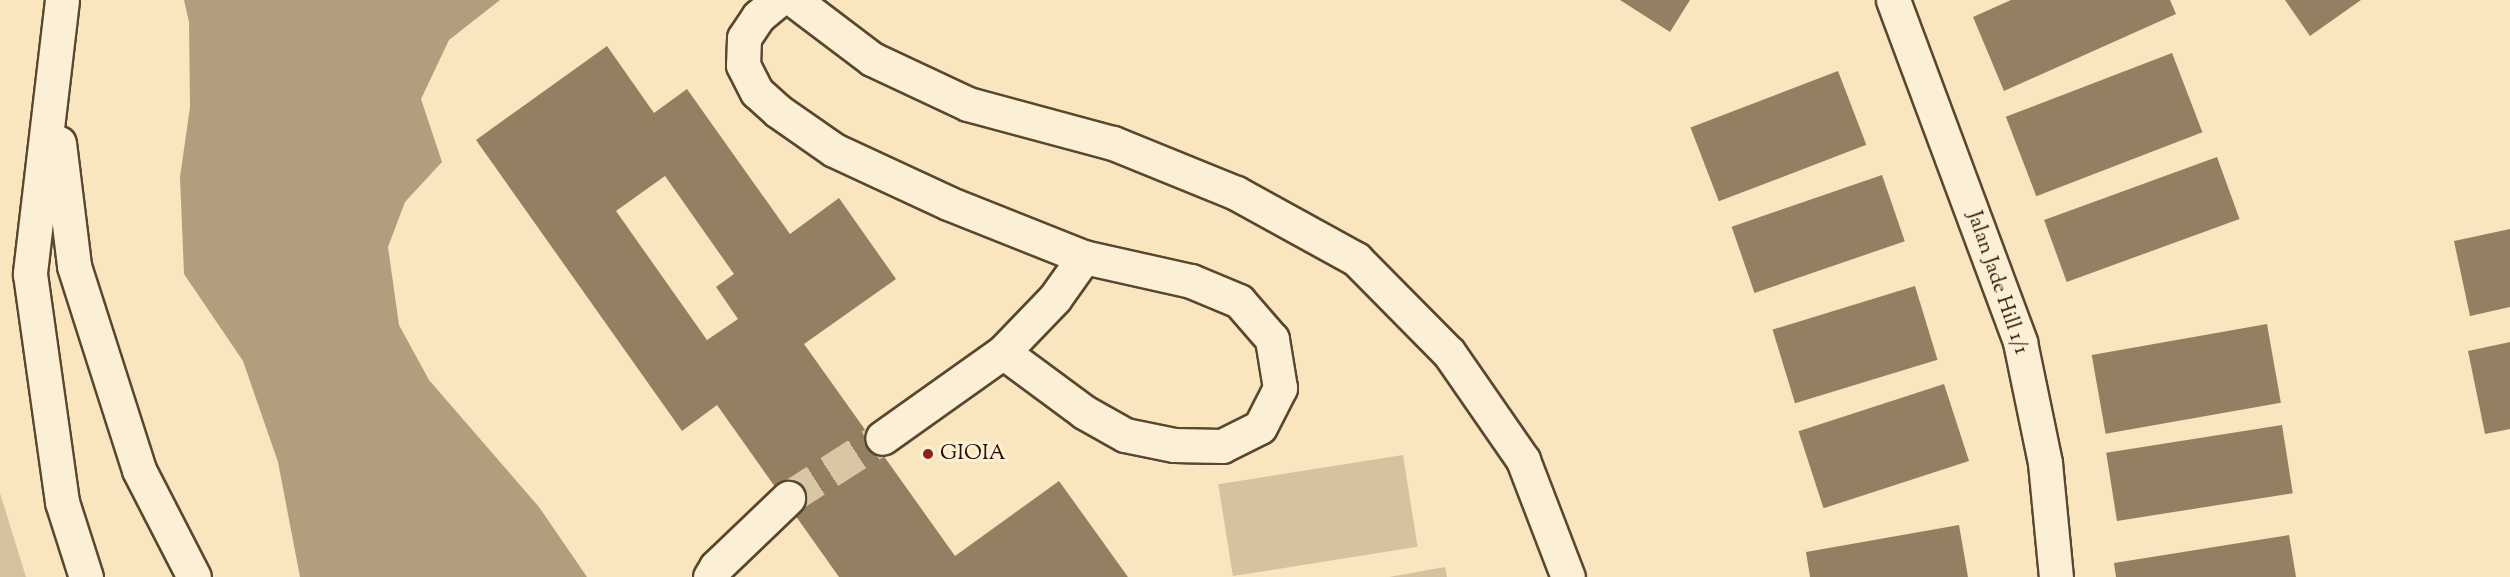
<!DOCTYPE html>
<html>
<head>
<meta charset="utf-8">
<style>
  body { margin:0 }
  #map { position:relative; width:2510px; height:577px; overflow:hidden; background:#f9e6be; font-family:"Sorts Mill Goudy",serif }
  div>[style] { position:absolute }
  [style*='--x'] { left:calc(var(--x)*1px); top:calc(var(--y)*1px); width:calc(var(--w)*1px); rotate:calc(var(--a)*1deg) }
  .green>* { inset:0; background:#d5c29e; transform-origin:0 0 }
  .water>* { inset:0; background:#b19e7d }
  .building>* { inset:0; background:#938063; transform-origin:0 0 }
  .minor-tunnel>* { height:33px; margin-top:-16.5px; transform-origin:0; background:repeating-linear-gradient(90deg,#d9c6a2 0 33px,transparent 0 49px) }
  .roads { filter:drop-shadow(2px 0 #594730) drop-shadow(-2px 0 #594730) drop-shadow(0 2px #594730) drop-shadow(0 -2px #594730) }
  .minor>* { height:33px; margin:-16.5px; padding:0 16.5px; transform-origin:16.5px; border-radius:16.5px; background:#fbefd5 }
  .dots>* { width:16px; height:16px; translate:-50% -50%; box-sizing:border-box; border:3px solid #fbefd5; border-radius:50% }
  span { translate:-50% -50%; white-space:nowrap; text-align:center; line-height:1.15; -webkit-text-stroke:6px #fbefd5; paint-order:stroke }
  .street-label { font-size:21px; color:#241200 }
  .poi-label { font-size:21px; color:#241200 }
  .left { translate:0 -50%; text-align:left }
</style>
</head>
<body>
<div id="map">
  <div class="green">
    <div style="left:1403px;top:455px;width:93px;height:187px;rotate:81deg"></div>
    <div style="clip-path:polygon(0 493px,26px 577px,0 577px)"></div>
    <div style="clip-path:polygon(1445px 567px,1447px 577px,1389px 577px)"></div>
  </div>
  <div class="water">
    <div style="clip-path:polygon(184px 0,500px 0,449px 40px,421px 99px,442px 162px,405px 202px,388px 247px,399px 325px,429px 380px,539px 507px,587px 577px,300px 577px,278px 462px,243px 361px,184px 274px,180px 177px,190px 107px,189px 22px)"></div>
  </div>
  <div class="building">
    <div style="clip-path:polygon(1620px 0,1690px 0,1670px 32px)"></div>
    <div style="clip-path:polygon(2011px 0,2170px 0,2176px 14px,2004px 91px,1973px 17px)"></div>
    <div style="clip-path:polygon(2285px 0,2361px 0,2310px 36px)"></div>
    <div style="clip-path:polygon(evenodd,607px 46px,654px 113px,687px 89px,790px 234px,839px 198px,896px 279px,804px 344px,955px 556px,1059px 481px,1128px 577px,839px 577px,717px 405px,682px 431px,476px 140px,607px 46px,665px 176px,734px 274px,716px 287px,738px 319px,707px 340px,616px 211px,665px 176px)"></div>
    <div style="left:2172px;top:53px;width:85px;height:178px;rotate:69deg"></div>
    <div style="left:1838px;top:71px;width:79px;height:158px;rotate:69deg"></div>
    <div style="left:2217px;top:157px;width:66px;height:184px;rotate:70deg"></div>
    <div style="left:1882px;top:175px;width:70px;height:159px;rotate:71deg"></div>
    <div style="clip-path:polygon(2510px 229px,2510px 307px,2470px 316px,2454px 241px)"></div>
    <div style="left:1915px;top:286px;width:77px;height:149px;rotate:73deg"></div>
    <div style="left:2267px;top:324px;width:80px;height:178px;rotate:80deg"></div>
    <div style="clip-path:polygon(2510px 342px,2510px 429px,2485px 434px,2468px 351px)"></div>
    <div style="left:1944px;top:384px;width:81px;height:153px;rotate:72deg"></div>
    <div style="left:2282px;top:425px;width:69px;height:178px;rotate:81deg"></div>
    <div style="clip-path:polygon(1959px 525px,1968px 577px,1810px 577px,1806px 552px)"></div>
    <div style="clip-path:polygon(2289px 535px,2296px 577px,2116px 577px,2114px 563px)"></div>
  </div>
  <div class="minor-tunnel">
    <div style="--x:788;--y:498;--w:112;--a:-32.6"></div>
  </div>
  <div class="roads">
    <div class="minor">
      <div style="--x:62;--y:0;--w:276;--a:96.7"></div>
      <div style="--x:30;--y:274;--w:230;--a:82"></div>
      <div style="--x:62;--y:502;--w:79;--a:72.3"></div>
      <div style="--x:778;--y:0;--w:26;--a:140"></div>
      <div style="--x:758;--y:17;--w:25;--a:124"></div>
      <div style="--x:744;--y:38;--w:27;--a:92"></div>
      <div style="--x:743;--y:65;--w:30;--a:63"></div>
      <div style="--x:757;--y:92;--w:28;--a:42"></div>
      <div style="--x:778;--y:111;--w:68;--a:34.9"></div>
      <div style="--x:834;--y:150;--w:126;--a:24.9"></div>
      <div style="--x:948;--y:203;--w:146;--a:21.7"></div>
      <div style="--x:1084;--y:257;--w:50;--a:125.3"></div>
      <div style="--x:1055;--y:298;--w:75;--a:133.9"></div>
      <div style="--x:1003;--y:352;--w:148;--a:144.6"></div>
      <div style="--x:794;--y:0;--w:98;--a:37.1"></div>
      <div style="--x:872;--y:59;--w:106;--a:25.1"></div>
      <div style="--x:968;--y:104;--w:150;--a:15.1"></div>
      <div style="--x:1113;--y:143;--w:133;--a:22.1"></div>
      <div style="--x:1236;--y:193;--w:137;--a:28.8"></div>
      <div style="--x:1356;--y:259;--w:132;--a:45.3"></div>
      <div style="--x:1449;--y:353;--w:130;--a:55.3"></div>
      <div style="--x:1523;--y:460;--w:125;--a:69"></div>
      <div style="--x:1893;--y:0;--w:365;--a:69.6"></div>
      <div style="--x:2020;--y:342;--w:124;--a:78.3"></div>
      <div style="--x:2045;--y:463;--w:115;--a:84.5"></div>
      <div style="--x:59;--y:143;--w:124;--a:83"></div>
      <div style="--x:74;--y:266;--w:214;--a:72.3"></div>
      <div style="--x:139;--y:470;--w:120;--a:62.8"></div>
      <div style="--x:1003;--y:352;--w:101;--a:36.5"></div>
      <div style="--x:1084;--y:412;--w:47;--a:29.3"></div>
      <div style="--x:1125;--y:435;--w:50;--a:11.5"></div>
      <div style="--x:1174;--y:445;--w:48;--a:1.2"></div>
      <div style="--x:1222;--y:446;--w:42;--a:-26.6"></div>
      <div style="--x:1260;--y:427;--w:44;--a:-62.9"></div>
      <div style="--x:1280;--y:388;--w:50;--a:-99.3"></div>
      <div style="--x:1272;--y:339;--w:50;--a:-131"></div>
      <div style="--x:1239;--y:301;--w:52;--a:-157.4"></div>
      <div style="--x:1191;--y:281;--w:110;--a:-167.4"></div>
      <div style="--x:710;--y:577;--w:12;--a:-59"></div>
      <div style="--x:716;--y:567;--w:100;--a:-43.8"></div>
    </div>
  </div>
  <div class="dots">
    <div style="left:928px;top:454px;background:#8f2418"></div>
  </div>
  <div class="street-label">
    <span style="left:1997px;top:283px;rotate:71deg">Jalan Jade Hill 1/1</span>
  </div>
  <div class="poi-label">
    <span class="left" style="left:940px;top:454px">GIOIA</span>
  </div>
</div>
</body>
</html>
